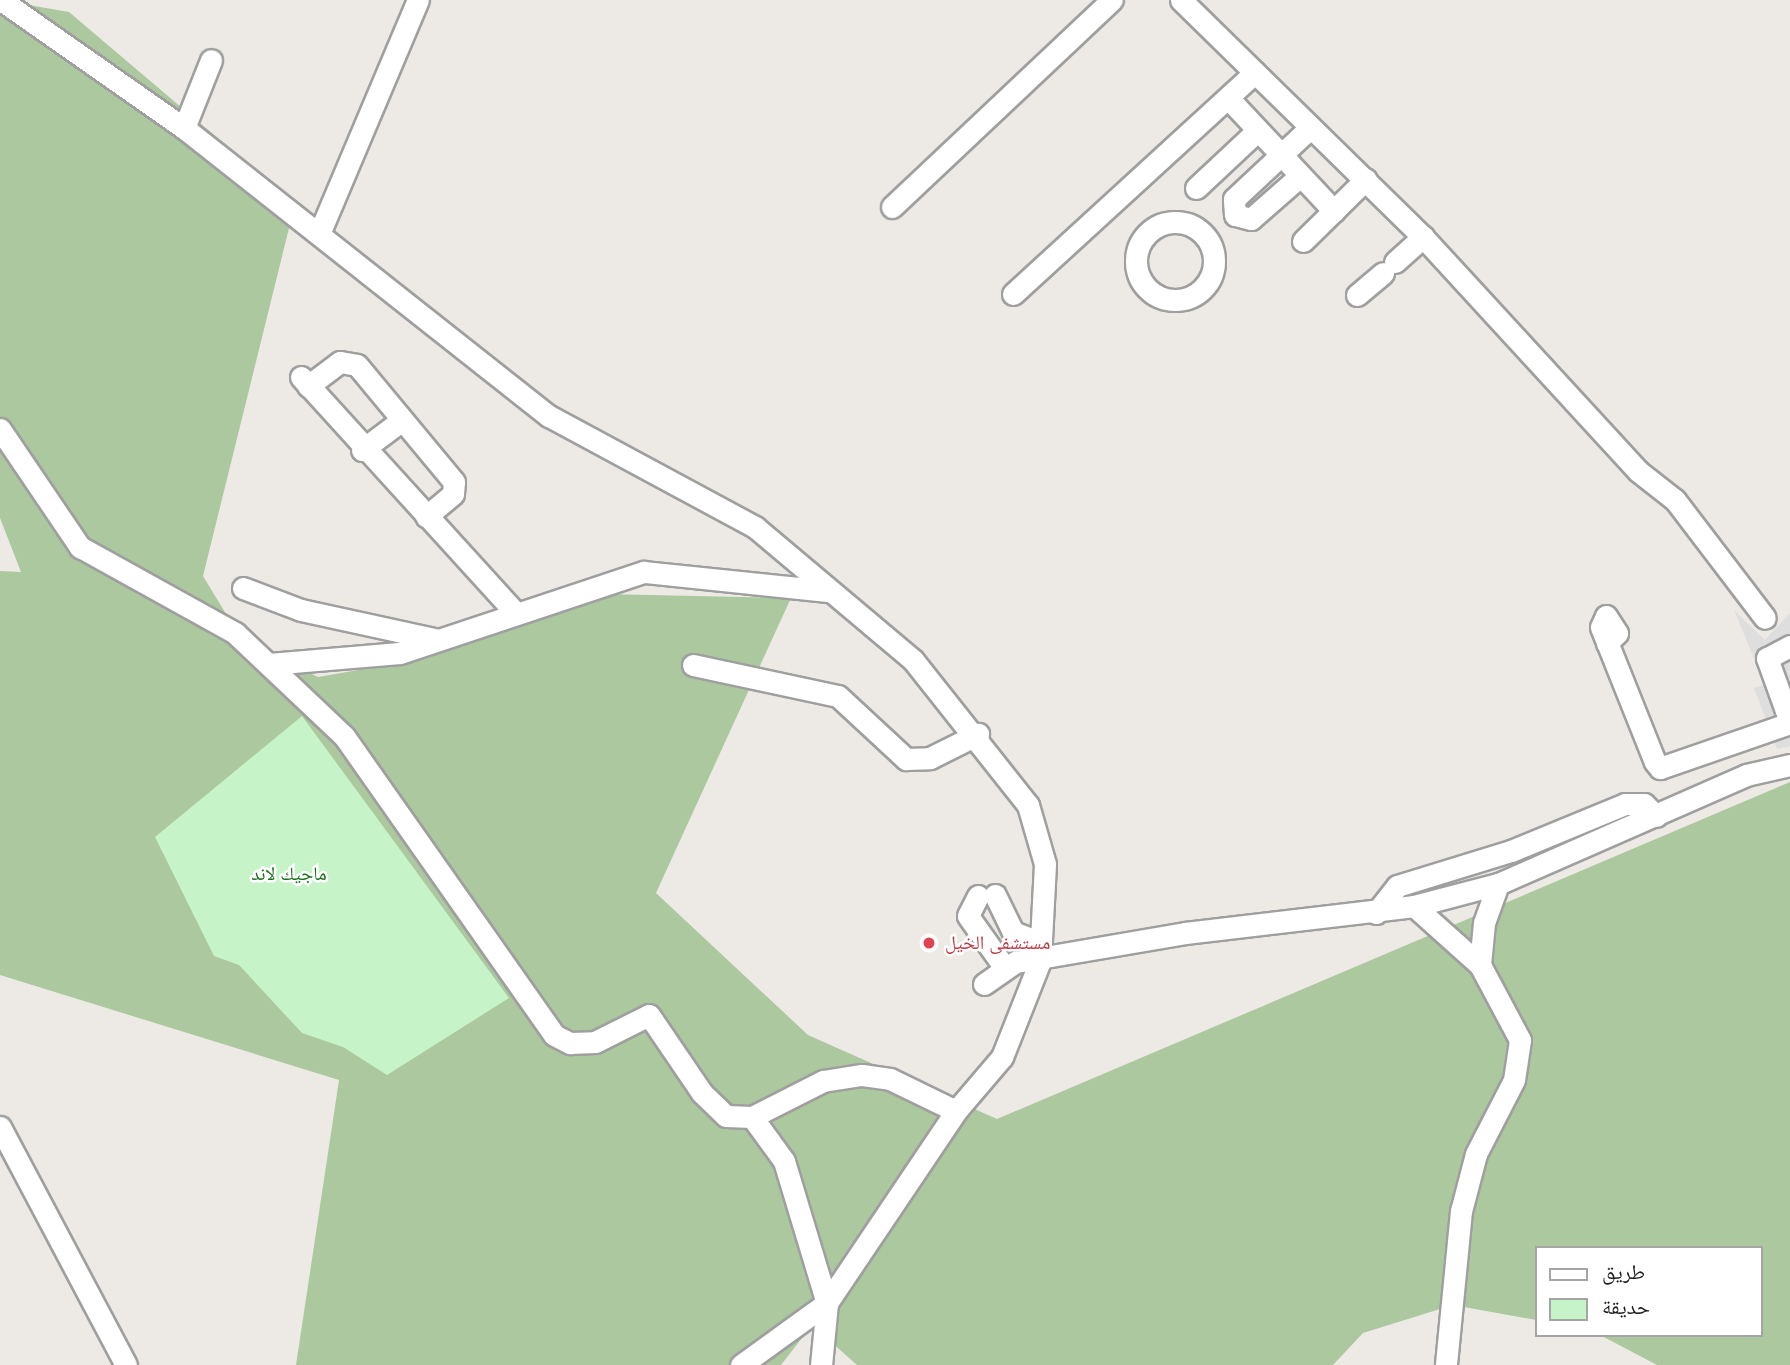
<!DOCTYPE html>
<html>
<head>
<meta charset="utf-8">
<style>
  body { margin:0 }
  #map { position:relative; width:1790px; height:1365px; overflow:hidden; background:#edeae5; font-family:Mulish,"Noto Naskh Arabic",sans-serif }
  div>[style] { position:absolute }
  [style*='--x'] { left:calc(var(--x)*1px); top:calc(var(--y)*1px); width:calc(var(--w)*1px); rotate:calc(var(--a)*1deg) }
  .forest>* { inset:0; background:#acc89e }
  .park>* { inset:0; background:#c6f3c8 }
  .parking>* { inset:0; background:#dedede }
  .roads { filter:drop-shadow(2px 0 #9f9f9f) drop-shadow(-2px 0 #9f9f9f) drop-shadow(0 2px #9f9f9f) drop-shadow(0 -2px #9f9f9f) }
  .minor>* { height:21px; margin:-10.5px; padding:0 10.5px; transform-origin:10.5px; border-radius:10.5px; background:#fff }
  .minor>.ring { margin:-10.5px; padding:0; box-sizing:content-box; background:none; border:21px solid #fff; border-radius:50% }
  .dots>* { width:19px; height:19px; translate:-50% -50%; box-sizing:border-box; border:4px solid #fff; border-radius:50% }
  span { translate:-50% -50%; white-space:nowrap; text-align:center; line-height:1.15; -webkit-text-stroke:5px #fff; paint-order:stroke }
  .park-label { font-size:19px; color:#186f1b }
  .health-label { font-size:19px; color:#be3a42 }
  .left { translate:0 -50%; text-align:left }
  .legend { position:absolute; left:1535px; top:1246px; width:228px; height:91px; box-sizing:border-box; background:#fff; border:2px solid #a5a5a5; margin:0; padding:9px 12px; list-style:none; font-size:21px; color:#1e1e1e }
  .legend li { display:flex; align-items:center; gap:14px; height:35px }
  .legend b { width:35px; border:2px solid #a5a5a5 }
</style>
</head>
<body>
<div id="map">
  <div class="forest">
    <div style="clip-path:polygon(0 0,69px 12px,295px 204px,203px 576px,243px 642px,318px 677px,427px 658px,604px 594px,791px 598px,656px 893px,808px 1035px,997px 1119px,1790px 782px,1790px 1365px,1657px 1365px,1600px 1335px,1760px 1335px,1760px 1248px,1536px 1248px,1536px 1320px,1453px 1305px,1363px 1333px,1333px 1365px,857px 1365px,812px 1325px,781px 1365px,296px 1365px,339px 1080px,0 975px,0 571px,21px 572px,0 518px)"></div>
  </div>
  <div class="park">
    <div style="clip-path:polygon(302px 716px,509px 998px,387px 1075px,343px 1047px,302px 1033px,239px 965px,214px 956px,155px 837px)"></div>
  </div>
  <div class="parking">
    <div style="clip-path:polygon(1734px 610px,1765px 640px,1790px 613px,1790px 746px,1777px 749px,1754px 688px,1765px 685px)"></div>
  </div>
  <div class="roads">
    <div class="minor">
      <div style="--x:1;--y:0;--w:223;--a:35"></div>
      <div style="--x:184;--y:128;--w:465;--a:38.3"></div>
      <div style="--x:549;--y:416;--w:234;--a:28.3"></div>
      <div style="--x:755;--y:527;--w:207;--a:40.1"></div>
      <div style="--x:913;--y:660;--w:185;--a:51.6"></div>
      <div style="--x:1028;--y:805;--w:61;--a:73.9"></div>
      <div style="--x:1045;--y:864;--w:97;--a:93"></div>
      <div style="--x:1040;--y:961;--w:103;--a:111.6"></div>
      <div style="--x:1002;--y:1057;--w:71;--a:130.4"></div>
      <div style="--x:956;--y:1111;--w:231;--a:123.9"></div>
      <div style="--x:827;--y:1303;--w:106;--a:144.2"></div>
      <div style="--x:1181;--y:0;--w:339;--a:44.4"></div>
      <div style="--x:1423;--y:237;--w:318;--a:47.4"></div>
      <div style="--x:1638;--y:471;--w:47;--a:38.1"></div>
      <div style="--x:1675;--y:500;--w:148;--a:52.7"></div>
      <div style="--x:1228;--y:98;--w:155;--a:46.8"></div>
      <div style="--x:184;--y:128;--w:73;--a:-68.3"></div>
      <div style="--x:1300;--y:176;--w:65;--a:138.7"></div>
      <div style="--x:1251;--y:219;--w:16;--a:-166"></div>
      <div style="--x:1235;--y:215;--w:16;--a:-94"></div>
      <div style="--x:1234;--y:199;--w:105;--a:-43.1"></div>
      <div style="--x:1196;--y:188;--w:83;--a:-43.1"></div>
      <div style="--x:892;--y:207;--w:302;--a:-43.3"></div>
      <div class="ring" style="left:1136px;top:222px;width:57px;height:57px"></div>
      <div style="--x:319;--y:234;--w:254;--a:-67.1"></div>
      <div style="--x:1303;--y:241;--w:88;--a:-44.5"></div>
      <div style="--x:1395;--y:262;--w:38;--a:-42"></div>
      <div style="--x:1013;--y:294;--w:328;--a:-42.5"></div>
      <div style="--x:1357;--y:295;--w:34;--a:-40"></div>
      <div style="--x:301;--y:377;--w:318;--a:47.7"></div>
      <div style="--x:308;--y:386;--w:40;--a:-37"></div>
      <div style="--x:340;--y:362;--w:17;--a:10"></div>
      <div style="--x:357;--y:365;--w:152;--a:50.3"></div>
      <div style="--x:454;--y:482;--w:12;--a:95"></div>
      <div style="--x:453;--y:494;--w:35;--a:140"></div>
      <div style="--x:0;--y:429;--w:143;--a:55.9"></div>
      <div style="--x:80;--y:547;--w:177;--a:29"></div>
      <div style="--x:235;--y:633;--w:150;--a:43.4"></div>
      <div style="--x:344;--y:736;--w:365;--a:54.9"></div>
      <div style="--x:554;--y:1035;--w:18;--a:27"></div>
      <div style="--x:570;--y:1043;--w:25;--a:-2"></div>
      <div style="--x:595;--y:1042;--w:60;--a:-26.6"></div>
      <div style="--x:649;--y:1015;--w:94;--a:55.8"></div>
      <div style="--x:702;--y:1093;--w:33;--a:44"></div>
      <div style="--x:726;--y:1116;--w:26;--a:2"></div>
      <div style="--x:752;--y:1117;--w:80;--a:-26.9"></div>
      <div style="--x:823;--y:1081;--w:39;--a:-9"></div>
      <div style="--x:862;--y:1075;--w:28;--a:8"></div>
      <div style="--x:890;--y:1079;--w:73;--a:25.9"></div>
      <div style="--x:362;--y:450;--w:50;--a:-36.9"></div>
      <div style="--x:243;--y:588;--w:62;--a:20.8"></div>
      <div style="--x:301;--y:610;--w:141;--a:12.3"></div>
      <div style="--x:1607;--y:643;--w:14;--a:-45"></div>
      <div style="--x:1617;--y:633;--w:20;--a:-123"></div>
      <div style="--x:1606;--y:616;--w:12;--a:114"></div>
      <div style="--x:1601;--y:627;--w:145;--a:68.2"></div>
      <div style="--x:1655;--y:762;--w:8;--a:50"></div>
      <div style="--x:1660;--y:768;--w:138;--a:-19.1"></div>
      <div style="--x:1790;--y:646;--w:26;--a:152"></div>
      <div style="--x:1767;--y:658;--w:68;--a:70.2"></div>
      <div style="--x:269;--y:664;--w:131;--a:-4.8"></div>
      <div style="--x:400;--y:653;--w:257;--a:-18.4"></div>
      <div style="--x:644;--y:572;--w:186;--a:5.9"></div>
      <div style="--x:693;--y:665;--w:148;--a:12.1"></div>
      <div style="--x:838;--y:696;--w:93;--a:42.8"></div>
      <div style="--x:906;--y:759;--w:24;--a:-2"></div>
      <div style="--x:930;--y:758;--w:54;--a:-26.6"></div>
      <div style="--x:995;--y:895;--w:41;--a:64.1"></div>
      <div style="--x:1013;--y:932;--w:30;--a:21"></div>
      <div style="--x:978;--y:896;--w:22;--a:117"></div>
      <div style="--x:968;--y:916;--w:64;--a:54.6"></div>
      <div style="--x:1414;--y:906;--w:89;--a:41.8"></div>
      <div style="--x:1480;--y:965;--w:85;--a:61.9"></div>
      <div style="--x:1520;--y:1040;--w:40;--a:98.5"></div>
      <div style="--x:1514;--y:1080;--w:83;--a:117.2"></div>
      <div style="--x:1476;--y:1154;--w:59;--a:104.7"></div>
      <div style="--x:1461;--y:1211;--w:155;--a:95.6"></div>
      <div style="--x:1376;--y:913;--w:34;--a:-52"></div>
      <div style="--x:1397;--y:886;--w:119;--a:-17.1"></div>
      <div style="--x:1511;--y:851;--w:123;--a:-22.4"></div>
      <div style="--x:1625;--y:804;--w:19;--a:0"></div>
      <div style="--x:1644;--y:804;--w:17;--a:45"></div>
      <div style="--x:1480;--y:965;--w:42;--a:-84.6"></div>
      <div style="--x:1484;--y:923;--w:41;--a:-70.3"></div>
      <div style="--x:984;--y:984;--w:39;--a:-35"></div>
      <div style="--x:1016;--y:962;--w:171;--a:-9.7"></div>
      <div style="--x:1185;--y:933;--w:231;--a:-6.7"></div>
      <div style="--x:1414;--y:906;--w:87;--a:-14.7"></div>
      <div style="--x:1498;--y:884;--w:271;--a:-23.7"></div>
      <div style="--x:1746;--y:775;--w:45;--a:-12.8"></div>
      <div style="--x:752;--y:1117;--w:54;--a:54"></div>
      <div style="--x:784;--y:1161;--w:148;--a:73.2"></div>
      <div style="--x:827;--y:1303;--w:62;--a:95.5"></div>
      <div style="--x:0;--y:1127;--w:269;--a:62.1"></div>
    </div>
  </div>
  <div class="dots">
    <div style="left:929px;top:943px;background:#e0444e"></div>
  </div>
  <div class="park-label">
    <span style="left:289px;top:874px">ماجيك لاند</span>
  </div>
  <div class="health-label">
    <span class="left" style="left:945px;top:943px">مستشفى الخيل</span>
  </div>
  <ul class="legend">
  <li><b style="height:9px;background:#fff"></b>طريق</li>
  <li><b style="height:19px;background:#c6f3c8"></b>حديقة</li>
  </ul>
</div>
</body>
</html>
